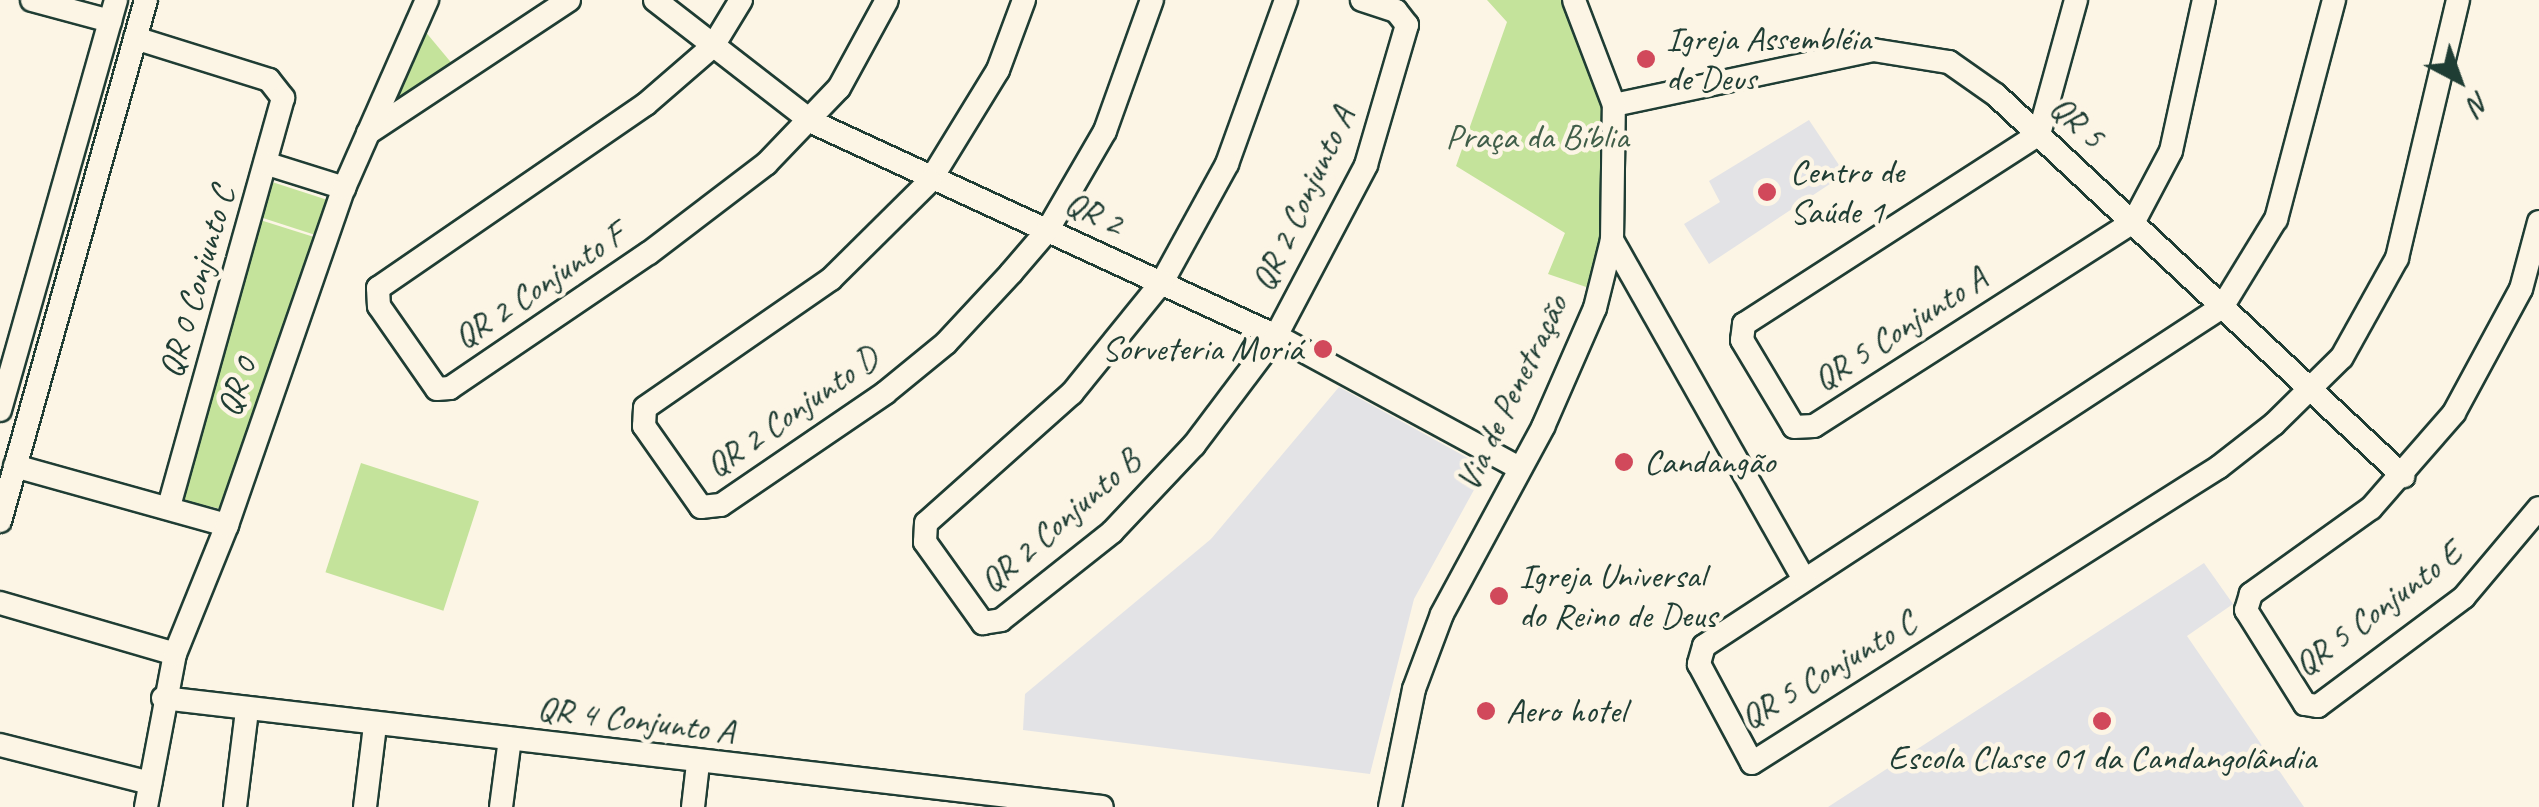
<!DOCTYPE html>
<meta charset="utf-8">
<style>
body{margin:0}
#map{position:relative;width:2539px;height:807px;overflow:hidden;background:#fcf5e5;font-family:Caveat,sans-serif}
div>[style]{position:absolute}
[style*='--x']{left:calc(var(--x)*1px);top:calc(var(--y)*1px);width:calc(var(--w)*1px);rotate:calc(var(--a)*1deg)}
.built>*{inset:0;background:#e3e3e6}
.green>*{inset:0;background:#c4e39b;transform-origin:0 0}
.roads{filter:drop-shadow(2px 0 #1f3d34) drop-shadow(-2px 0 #1f3d34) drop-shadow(0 2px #1f3d34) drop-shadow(0 -2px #1f3d34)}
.minor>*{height:22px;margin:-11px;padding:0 11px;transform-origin:11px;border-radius:11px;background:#fcf5e5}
.dots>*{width:28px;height:28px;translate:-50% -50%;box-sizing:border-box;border:5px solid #fcf5e5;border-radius:50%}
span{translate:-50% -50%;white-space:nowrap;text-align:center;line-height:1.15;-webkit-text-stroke:9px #fcf5e5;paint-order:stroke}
.poi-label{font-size:35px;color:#1f3d34}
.left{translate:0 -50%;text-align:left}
.right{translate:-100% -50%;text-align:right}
.street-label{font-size:35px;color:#1f3d34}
.park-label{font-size:35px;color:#405e49}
.north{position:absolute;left:2409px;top:30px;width:100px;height:100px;-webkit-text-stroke:8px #fcf5e5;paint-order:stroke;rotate:139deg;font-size:28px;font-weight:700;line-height:40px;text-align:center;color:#1f3d34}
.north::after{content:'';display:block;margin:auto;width:35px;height:45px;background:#1f3d34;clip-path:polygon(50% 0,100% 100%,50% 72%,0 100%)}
</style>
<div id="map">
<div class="built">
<div style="clip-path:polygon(1809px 120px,1845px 174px,1709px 264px,1684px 224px,1720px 202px,1709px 181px)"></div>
<div style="clip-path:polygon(1339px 387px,1486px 468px,1414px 599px,1370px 774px,1023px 730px,1025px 694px,1211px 539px)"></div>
<div style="clip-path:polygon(2204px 563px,2233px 604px,2187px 636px,2304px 807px,1828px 807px)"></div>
</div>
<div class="green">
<div style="clip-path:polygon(1487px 0,1565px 0,1594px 61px,1612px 170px,1595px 290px,1548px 274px,1565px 233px,1456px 166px,1507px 22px)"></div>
<div style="clip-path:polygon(424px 30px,459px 72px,380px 120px)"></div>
<div style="left:269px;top:181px;width:60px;height:37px;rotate:18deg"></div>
<div style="clip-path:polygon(257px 219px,314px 237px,226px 510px,181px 500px)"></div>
<div style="left:361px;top:463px;width:124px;height:115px;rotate:18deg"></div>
</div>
<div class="roads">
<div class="minor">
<div style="--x:32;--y:0;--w:81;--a:15.1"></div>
<div style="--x:655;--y:0;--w:199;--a:37.8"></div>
<div style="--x:812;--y:122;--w:511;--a:24.76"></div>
<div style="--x:1276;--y:336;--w:277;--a:28.5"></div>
<div style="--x:741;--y:0;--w:54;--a:121.3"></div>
<div style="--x:713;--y:46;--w:89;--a:139.1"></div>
<div style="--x:646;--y:104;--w:325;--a:145.5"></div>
<div style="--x:378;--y:288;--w:18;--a:87"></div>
<div style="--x:379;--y:306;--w:101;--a:55.1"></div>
<div style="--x:437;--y:389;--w:13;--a:-4"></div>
<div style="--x:450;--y:388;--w:240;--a:-34.2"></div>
<div style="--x:649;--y:253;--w:147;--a:-37.3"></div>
<div style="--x:766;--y:164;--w:105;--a:-46.2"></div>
<div style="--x:839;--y:88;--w:100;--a:-61.4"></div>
<div style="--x:1024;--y:0;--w:75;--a:110.4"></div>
<div style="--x:998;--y:70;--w:130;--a:121.5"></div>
<div style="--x:930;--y:181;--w:139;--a:135.3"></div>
<div style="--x:831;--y:279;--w:226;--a:145.3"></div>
<div style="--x:645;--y:408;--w:18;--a:93"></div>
<div style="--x:644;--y:426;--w:99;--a:54.9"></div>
<div style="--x:701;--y:507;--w:20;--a:-6"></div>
<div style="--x:721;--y:505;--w:199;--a:-34.3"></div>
<div style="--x:885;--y:393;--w:79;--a:-39.3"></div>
<div style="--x:946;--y:343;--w:96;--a:-47.1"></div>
<div style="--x:1011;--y:273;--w:55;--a:-49.4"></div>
<div style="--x:1047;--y:231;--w:116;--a:-59.9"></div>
<div style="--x:1105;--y:131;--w:139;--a:-70.3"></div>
<div style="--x:1286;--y:0;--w:174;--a:109.8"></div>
<div style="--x:1227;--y:164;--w:135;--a:118.8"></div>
<div style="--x:1162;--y:282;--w:143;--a:129"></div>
<div style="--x:1072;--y:393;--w:195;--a:138.3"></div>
<div style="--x:926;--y:523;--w:19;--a:93"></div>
<div style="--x:925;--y:542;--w:100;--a:54.4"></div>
<div style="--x:983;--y:623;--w:18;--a:-9"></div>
<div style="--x:1001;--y:620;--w:142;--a:-38.4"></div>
<div style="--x:1112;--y:532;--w:120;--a:-46.7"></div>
<div style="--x:1194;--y:445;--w:136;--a:-53"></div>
<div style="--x:1276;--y:336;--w:193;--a:-62.2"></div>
<div style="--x:1366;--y:165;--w:146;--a:-73.7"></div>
<div style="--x:1407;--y:25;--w:18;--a:-128"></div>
<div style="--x:1396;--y:11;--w:36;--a:-162"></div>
<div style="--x:2076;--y:0;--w:139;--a:105.4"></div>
<div style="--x:2039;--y:134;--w:351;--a:147.2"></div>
<div style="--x:1744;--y:324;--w:16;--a:97"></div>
<div style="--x:1742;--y:340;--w:101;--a:59.1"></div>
<div style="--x:1794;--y:427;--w:20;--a:-3"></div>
<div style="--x:1814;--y:426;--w:380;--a:-32.6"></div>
<div style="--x:2134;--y:221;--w:79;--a:-62.1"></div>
<div style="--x:2171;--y:151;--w:155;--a:-77.7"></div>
<div style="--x:2334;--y:0;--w:227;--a:104.8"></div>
<div style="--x:2276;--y:219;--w:103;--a:121.5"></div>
<div style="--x:2222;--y:307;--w:619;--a:146.8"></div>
<div style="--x:1704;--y:646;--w:19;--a:106"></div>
<div style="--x:1699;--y:664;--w:112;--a:61.8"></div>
<div style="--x:1752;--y:763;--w:553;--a:-32.37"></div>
<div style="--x:2219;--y:467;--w:70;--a:-38"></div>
<div style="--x:2274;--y:424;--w:95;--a:-44.6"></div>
<div style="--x:2342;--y:357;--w:113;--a:-60.9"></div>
<div style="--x:2397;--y:258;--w:265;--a:-76.7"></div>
<div style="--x:135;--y:38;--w:140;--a:17.4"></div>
<div style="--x:269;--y:80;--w:23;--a:52"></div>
<div style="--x:283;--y:98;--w:425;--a:105.6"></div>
<div style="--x:1614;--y:105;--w:265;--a:-12"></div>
<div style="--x:1873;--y:50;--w:77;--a:9"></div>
<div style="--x:1949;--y:62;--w:57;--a:35.1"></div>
<div style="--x:1996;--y:95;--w:558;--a:43.11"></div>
<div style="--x:368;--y:133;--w:241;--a:-33.5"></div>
<div style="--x:268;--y:164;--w:80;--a:17.5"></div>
<div style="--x:2539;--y:222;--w:69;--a:105"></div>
<div style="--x:2521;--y:289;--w:141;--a:118.4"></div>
<div style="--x:2454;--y:413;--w:126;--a:131.1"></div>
<div style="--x:2371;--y:508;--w:148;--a:144.4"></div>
<div style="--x:2251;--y:594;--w:17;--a:107"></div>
<div style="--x:2246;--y:610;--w:111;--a:57.9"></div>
<div style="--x:2305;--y:704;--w:13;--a:9"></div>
<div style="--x:2318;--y:706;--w:182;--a:-36.7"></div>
<div style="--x:2464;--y:597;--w:116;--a:-49.9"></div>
<div style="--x:1612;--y:240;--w:390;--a:60.5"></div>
<div style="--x:0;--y:410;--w:426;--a:-74.2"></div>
<div style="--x:15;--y:466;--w:220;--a:15.6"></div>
<div style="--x:0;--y:521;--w:541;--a:-74.35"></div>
<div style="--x:0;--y:603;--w:182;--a:16.2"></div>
<div style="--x:163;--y:698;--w:945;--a:6.62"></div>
<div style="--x:0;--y:745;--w:155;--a:14.2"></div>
<div style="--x:146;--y:807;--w:156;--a:-79.3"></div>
<div style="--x:175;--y:654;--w:139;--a:-68"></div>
<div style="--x:227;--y:525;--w:357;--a:-70.9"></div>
<div style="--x:344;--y:188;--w:206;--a:-66.2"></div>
<div style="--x:235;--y:807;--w:98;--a:-82.9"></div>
<div style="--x:365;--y:807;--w:83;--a:-83"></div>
<div style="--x:501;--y:807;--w:69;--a:-82.5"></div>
<div style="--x:693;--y:807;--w:43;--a:-83.4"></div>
<div style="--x:1390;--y:807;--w:120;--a:-78.5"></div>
<div style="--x:1414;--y:689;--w:80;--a:-69.5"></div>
<div style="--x:1442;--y:614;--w:213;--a:-61.6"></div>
<div style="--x:1543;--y:427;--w:130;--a:-66.4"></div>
<div style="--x:1595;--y:308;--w:70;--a:-76"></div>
<div style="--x:1612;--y:240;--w:135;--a:-89.2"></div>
<div style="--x:1614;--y:105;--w:112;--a:-110.9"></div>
</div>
</div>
<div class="dots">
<div style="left:1646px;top:59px;background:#d1495b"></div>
<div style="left:1767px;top:192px;background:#d1495b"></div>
<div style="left:1323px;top:349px;background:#d1495b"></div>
<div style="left:1624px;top:462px;background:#d1495b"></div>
<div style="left:1499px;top:596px;background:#d1495b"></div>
<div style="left:1486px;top:711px;background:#d1495b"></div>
<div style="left:2102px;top:721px;background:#d1495b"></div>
</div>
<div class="poi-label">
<span class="left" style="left:1666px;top:59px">Igreja Assembléia<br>de Deus</span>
<span class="left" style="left:1790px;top:192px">Centro de<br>Saúde 1</span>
<span class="right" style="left:1303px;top:349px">Sorveteria Moriá</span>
<span class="left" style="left:1644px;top:462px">Candangão</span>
<span class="left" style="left:1519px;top:596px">Igreja Universal<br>do Reino de Deus</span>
<span class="left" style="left:1506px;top:711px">Aero hotel</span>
<span style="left:2102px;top:758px">Escola Classe 01 da Candangolândia</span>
</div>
<div class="street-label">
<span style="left:2077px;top:122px;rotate:42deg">QR 5</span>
<span style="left:1303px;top:199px;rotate:-65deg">QR 2 Conjunto A</span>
<span style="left:1094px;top:213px;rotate:24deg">QR 2</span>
<span style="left:197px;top:282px;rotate:-74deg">QR 0 Conjunto C</span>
<span style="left:539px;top:286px;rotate:-34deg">QR 2 Conjunto F</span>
<span style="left:1900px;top:329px;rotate:-33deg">QR 5 Conjunto A</span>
<span style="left:237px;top:387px;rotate:-71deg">QR 0</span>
<span style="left:1512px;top:393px;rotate:-64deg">Via de Penetração</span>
<span style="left:792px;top:412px;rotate:-35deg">QR 2 Conjunto D</span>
<span style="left:1060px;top:521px;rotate:-41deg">QR 2 Conjunto B</span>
<span style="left:2378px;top:609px;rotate:-37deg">QR 5 Conjunto E</span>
<span style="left:1828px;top:670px;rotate:-31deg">QR 5 Conjunto C</span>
<span style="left:636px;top:720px;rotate:7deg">QR 4 Conjunto A</span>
</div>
<div class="park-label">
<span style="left:1537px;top:137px">Praça da Bíblia</span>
</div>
<div class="north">N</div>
</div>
